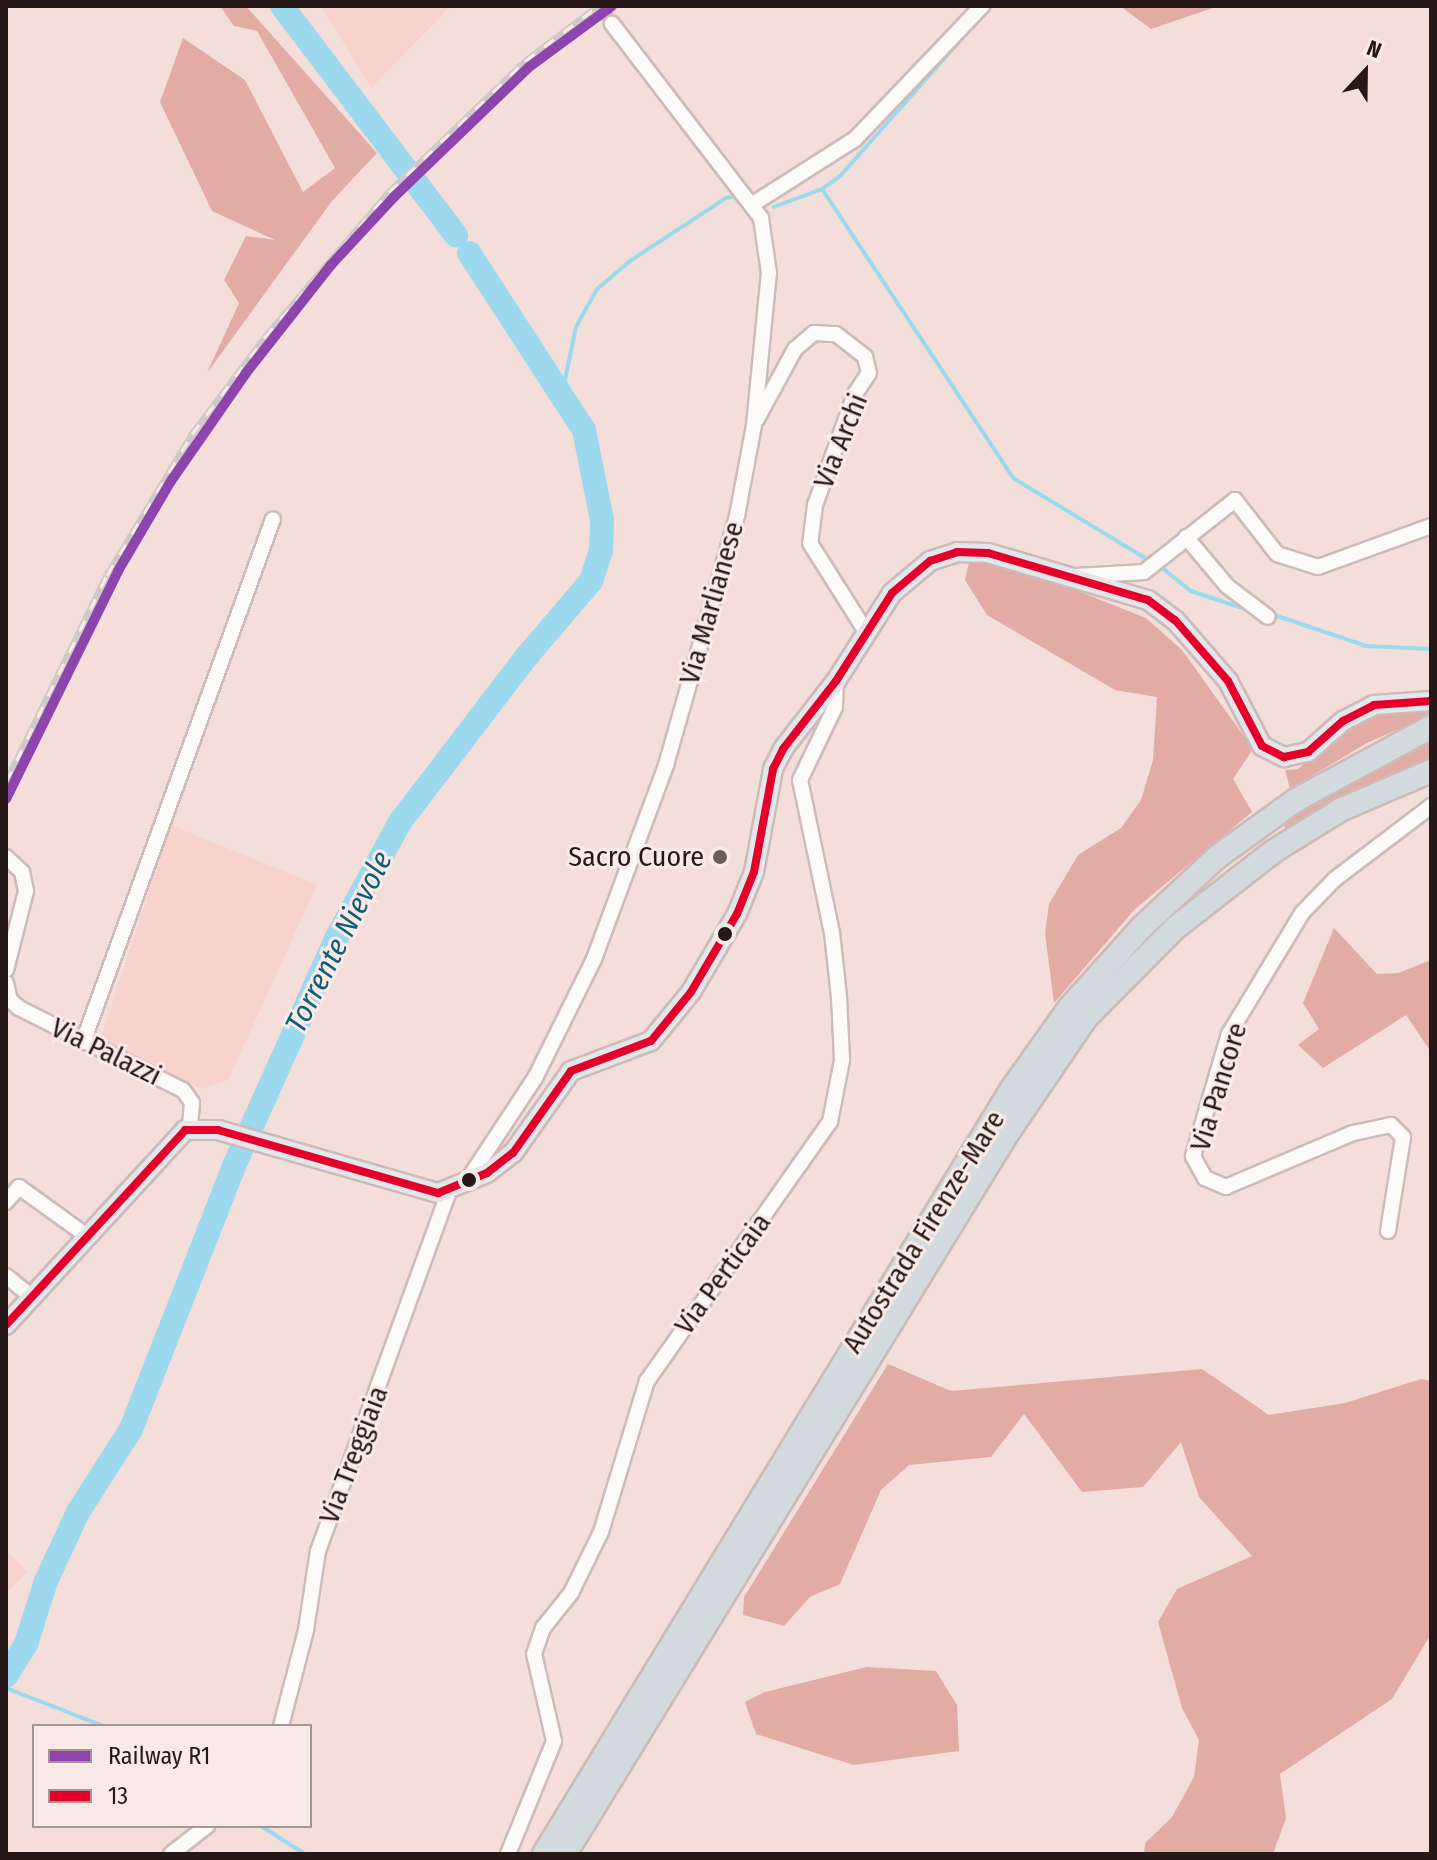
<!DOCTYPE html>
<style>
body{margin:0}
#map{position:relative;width:1437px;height:1860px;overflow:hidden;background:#f4deda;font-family:"Fira Sans Condensed",sans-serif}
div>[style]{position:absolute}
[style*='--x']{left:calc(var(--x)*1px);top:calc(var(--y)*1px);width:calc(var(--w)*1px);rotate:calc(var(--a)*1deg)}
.built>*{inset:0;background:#f7d3cc}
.forest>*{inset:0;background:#e2aca4}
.stream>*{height:4px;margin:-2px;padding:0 2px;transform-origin:2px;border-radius:2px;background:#9cd8ee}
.river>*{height:24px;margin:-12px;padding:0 12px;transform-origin:12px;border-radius:12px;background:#9cd8ee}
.minor-tunnel>*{height:14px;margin-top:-7px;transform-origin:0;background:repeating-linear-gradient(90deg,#cbb6b3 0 14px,transparent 0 21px)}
.roads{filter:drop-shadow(2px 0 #ccbbb8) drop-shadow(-2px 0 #ccbbb8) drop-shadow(0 2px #ccbbb8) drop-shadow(0 -2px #ccbbb8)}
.minor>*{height:14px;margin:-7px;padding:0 7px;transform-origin:7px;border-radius:7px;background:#fdfaf9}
.major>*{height:18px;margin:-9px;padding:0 9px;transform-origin:9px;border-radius:9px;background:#e4e7e9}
.highway>*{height:22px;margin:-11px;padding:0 11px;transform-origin:11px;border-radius:11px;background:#d3dbdf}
.rail>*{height:7px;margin-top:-3.5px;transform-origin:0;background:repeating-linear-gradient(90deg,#faeae7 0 12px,#cfcac9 0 24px);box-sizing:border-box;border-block:2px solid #cfcac9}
.bus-1>*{height:8px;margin:-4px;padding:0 4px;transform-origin:4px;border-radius:4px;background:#e4002b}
.rail-1>*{height:10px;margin:-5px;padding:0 5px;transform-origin:5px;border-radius:5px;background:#8e44ad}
.dots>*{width:22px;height:22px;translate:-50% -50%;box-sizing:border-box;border:4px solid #faeae7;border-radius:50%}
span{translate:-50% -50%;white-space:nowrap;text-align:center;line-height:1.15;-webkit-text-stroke:6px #faeae7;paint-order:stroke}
.street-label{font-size:28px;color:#261816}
.poi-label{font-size:28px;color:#261816}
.right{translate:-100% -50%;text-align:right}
.water-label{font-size:30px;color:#105e75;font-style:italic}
.frame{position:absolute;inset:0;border:8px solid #261816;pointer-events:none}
.legend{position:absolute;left:32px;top:1724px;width:280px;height:104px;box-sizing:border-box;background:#faeae7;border:2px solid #a59693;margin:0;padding:10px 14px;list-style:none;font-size:24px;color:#261816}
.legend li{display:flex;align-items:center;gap:16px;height:40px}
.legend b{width:40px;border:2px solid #a59693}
.north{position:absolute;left:1325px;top:32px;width:80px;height:80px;-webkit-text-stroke:6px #faeae7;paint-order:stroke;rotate:22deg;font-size:22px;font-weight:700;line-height:32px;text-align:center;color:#261816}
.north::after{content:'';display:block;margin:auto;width:28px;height:36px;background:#261816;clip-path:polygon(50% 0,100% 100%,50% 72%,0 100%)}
</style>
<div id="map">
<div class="built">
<div style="clip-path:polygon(321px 6px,451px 6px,371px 88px)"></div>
<div style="clip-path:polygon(171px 825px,317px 885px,228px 1080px,201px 1089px,100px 1040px)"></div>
<div style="clip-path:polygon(6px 1550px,27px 1572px,6px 1593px)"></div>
</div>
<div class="forest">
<div style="clip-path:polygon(220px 6px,246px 6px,377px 153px,332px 201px,207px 373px,239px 303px,224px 280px,246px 236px,275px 240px,212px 211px,160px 102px,183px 38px,245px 80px,303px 192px,335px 168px,257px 31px,234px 26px)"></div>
<div style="clip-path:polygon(1120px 6px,1219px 6px,1151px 29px)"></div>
<div style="clip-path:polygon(970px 559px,1058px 583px,1146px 618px,1182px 650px,1253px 749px,1233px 779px,1252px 812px,1135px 909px,1054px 1003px,1045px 933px,1049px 904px,1078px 855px,1121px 828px,1141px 800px,1153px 760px,1157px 697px,1115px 690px,987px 615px,965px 580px)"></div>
<div style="clip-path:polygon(1431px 708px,1431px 715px,1367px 743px,1290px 789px,1285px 770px,1298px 769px,1355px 722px,1371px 714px)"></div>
<div style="clip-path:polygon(1431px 735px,1431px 763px,1288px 832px,1280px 820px)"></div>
<div style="clip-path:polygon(1334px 928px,1377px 974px,1398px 973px,1431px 960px,1431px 1052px,1406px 1015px,1323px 1068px,1298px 1045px,1319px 1029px,1303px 1003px)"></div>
<div style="clip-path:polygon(888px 1364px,951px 1391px,1202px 1369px,1269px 1415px,1345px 1403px,1421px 1379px,1431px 1381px,1431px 1634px,1392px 1699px,1280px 1774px,1286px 1818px,1273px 1854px,1144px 1854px,1145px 1843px,1172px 1817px,1194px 1777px,1199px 1740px,1182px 1708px,1158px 1622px,1177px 1589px,1252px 1556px,1199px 1497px,1181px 1442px,1143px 1487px,1082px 1492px,1024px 1414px,991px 1457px,909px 1465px,881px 1490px,840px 1584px,810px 1597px,784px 1626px,743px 1615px,744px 1597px)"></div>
<div style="clip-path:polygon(867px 1667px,936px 1671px,957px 1705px,959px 1751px,854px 1765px,756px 1734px,745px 1702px,765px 1692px)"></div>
</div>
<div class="stream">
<div style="--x:822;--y:189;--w:346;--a:56.5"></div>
<div style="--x:1013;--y:478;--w:154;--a:31.2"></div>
<div style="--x:774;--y:207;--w:51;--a:-20.6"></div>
<div style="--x:822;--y:189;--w:22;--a:-36"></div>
<div style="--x:840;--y:176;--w:227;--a:-48.4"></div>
<div style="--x:562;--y:395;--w:69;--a:-78.4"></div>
<div style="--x:576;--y:327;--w:43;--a:-61.1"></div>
<div style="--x:597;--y:289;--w:43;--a:-40.3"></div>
<div style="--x:630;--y:261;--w:115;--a:-33.3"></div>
<div style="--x:726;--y:198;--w:13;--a:-9"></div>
<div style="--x:1161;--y:567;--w:38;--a:39"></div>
<div style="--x:1191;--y:591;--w:66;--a:18.4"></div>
<div style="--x:1274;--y:615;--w:97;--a:18.6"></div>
<div style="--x:1366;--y:646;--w:65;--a:2.6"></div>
<div style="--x:6;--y:1688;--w:104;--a:21.4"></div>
<div style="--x:261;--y:1826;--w:52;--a:32.5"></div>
</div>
<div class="river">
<div style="--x:282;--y:6;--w:288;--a:52.8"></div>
<div style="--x:6;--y:1676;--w:38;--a:-58"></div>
<div style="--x:26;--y:1644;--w:66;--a:-72.4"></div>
<div style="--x:46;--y:1581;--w:76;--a:-65.1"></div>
<div style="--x:78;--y:1512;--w:98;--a:-57.4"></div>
<div style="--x:131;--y:1429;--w:282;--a:-68.6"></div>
<div style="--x:234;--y:1166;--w:249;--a:-65.8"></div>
<div style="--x:336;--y:939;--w:133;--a:-61.3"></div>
<div style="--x:400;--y:822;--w:209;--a:-52.6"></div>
<div style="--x:527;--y:656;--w:99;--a:-49.5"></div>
<div style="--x:591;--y:581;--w:32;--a:-72"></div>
<div style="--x:601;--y:551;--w:31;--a:-88"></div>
<div style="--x:602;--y:520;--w:92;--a:-101.3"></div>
<div style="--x:584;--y:430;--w:211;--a:-123"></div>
</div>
<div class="minor-tunnel">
<div style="--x:600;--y:6;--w:22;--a:56"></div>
</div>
<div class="roads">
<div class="minor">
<div style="--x:753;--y:204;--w:121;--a:-32.5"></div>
<div style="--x:855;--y:139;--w:184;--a:-46.3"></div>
<div style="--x:757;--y:419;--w:80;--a:-61.5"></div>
<div style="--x:795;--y:349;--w:25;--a:-40"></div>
<div style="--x:814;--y:333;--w:22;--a:3"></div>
<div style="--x:836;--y:334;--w:37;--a:38"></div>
<div style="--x:865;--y:357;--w:16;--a:76"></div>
<div style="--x:869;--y:373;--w:25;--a:124"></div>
<div style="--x:855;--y:394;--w:118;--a:109.8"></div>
<div style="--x:815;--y:505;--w:38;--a:97"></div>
<div style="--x:810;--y:543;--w:105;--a:57.8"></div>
<div style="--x:1186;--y:537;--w:64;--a:50.1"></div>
<div style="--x:1227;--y:586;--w:51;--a:37.1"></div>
<div style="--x:1077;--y:576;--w:67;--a:-3.4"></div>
<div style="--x:1144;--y:572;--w:116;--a:-38.4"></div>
<div style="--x:1235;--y:500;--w:68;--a:52.1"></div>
<div style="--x:1277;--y:554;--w:43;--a:17.6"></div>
<div style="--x:1318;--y:567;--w:120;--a:-19.9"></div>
<div style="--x:6;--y:857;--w:22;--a:43"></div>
<div style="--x:22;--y:872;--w:19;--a:78"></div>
<div style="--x:26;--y:891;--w:81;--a:104.2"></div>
<div style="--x:6;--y:983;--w:17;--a:77"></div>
<div style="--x:10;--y:1000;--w:12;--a:42"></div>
<div style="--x:19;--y:1008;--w:183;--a:26.6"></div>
<div style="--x:183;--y:1090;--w:16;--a:55"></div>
<div style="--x:192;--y:1103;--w:25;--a:95"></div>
<div style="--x:83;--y:1042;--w:556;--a:-70.03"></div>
<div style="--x:467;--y:1181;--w:123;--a:-56.6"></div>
<div style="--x:535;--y:1078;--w:133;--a:-63.6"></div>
<div style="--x:594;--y:959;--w:207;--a:-69.6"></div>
<div style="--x:666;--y:765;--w:259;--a:-74.1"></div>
<div style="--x:737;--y:516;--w:93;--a:-79.4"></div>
<div style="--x:754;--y:425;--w:153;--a:-84.4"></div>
<div style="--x:769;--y:273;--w:56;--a:-98.3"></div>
<div style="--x:761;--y:218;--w:245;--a:-127.5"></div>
<div style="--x:6;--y:1202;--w:20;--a:-49"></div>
<div style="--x:19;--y:1187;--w:84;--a:35.8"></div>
<div style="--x:1388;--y:1231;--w:95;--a:-80.9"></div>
<div style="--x:1403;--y:1137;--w:17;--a:-135"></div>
<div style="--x:1391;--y:1125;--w:39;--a:168"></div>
<div style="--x:1353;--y:1133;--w:138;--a:157"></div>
<div style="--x:1226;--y:1187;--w:23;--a:-157"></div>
<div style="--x:1205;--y:1178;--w:25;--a:-119"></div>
<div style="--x:1193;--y:1156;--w:127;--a:-73.6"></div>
<div style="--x:1229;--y:1034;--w:141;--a:-58.9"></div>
<div style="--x:1302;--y:913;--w:47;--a:-45.9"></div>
<div style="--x:1335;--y:879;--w:121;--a:-37.2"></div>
<div style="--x:6;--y:1276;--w:33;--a:39"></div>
<div style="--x:281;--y:1726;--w:99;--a:-75.4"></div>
<div style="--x:306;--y:1630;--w:80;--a:-81.4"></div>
<div style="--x:318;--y:1551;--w:383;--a:-70"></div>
<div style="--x:171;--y:1854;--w:46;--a:-37.9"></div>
<div style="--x:508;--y:1854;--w:122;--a:-67.8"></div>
<div style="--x:554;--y:1741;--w:89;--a:-102.9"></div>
<div style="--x:534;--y:1654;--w:28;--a:-71"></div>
<div style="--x:543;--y:1628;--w:45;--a:-51.3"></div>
<div style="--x:571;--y:1593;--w:68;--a:-63.8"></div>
<div style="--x:601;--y:1532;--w:158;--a:-73.1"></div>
<div style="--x:647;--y:1381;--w:317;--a:-54.8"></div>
<div style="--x:830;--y:1122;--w:63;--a:-79"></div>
<div style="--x:842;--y:1060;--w:63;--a:-92.7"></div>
<div style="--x:839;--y:997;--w:64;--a:-96.2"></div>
<div style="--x:832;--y:933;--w:156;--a:-101.8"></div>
<div style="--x:800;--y:780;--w:81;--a:-64.4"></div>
<div style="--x:835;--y:707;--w:26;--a:-88"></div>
</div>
<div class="major">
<div style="--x:6;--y:1325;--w:265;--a:-47.4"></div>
<div style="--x:185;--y:1130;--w:33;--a:0"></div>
<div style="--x:218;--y:1130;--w:229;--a:16"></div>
<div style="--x:438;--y:1193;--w:53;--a:-22.2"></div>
<div style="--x:487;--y:1173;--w:33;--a:-38"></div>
<div style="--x:513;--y:1153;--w:100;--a:-54.7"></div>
<div style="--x:571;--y:1071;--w:85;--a:-20.6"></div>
<div style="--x:651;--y:1041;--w:63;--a:-50.8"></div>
<div style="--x:691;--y:992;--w:91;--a:-59.5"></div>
<div style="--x:737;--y:914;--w:45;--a:-68"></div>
<div style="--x:754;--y:872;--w:105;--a:-79.5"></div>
<div style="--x:773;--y:769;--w:22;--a:-63"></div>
<div style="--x:783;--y:749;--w:86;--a:-52.1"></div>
<div style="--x:836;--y:681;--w:104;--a:-57.5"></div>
<div style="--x:892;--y:593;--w:50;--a:-40.1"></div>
<div style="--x:930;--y:561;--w:28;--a:-18"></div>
<div style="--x:957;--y:552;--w:31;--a:2"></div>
<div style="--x:988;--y:553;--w:167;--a:16.4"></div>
<div style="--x:1148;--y:600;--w:34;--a:37"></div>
<div style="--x:1175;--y:620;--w:81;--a:49"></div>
<div style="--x:1228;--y:681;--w:73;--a:62.4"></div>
<div style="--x:1262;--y:746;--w:25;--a:27"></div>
<div style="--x:1284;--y:757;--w:25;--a:-12"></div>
<div style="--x:1308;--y:752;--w:47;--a:-41.5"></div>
<div style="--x:1343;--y:721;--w:35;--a:-27"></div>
<div style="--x:1374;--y:705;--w:57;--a:-4"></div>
</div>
<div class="highway">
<div style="--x:544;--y:1854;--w:895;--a:-58.56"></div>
<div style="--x:1011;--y:1090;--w:102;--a:-54.6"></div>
<div style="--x:1070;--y:1007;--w:108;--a:-48"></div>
<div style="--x:1142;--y:927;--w:103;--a:-43"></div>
<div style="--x:1217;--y:857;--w:97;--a:-35.8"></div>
<div style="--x:1296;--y:800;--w:153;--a:-28.4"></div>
<div style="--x:565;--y:1854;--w:848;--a:-58.45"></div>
<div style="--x:1009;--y:1131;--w:135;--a:-55.8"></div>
<div style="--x:1085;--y:1019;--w:128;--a:-45.3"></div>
<div style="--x:1175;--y:928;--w:125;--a:-37.9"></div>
<div style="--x:1274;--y:851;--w:80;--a:-31.7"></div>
<div style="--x:1342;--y:809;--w:97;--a:-23.1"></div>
</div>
</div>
<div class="rail">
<div style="--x:6;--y:782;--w:230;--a:-64"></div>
<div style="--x:107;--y:575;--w:165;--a:-58.9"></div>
<div style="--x:192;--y:434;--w:121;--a:-53"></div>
<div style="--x:265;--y:337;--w:191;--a:-49.5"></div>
<div style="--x:389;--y:192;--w:189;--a:-43.9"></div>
<div style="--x:525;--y:61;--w:91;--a:-37"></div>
</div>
<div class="bus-1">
<div style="--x:6;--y:1325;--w:265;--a:-47.4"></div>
<div style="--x:185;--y:1130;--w:33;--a:0"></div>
<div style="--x:218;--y:1130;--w:229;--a:16"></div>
<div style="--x:438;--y:1193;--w:53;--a:-22.2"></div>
<div style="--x:487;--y:1173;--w:33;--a:-38"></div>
<div style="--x:513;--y:1153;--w:100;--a:-54.7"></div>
<div style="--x:571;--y:1071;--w:85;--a:-20.6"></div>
<div style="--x:651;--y:1041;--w:63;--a:-50.8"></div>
<div style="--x:691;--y:992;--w:91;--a:-59.5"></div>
<div style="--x:737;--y:914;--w:45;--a:-68"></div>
<div style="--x:754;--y:872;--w:105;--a:-79.5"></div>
<div style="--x:773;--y:769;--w:22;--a:-63"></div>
<div style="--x:783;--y:749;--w:86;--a:-52.1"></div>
<div style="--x:836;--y:681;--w:104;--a:-57.5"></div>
<div style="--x:892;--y:593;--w:50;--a:-40.1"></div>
<div style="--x:930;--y:561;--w:28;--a:-18"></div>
<div style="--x:957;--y:552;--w:31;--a:2"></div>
<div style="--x:988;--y:553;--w:167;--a:16.4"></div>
<div style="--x:1148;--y:600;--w:34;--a:37"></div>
<div style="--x:1175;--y:620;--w:81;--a:49"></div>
<div style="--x:1228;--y:681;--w:73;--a:62.4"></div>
<div style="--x:1262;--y:746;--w:25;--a:27"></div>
<div style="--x:1284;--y:757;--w:25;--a:-12"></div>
<div style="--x:1308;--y:752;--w:47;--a:-41.5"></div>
<div style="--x:1343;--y:721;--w:35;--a:-27"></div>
<div style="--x:1374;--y:705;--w:57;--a:-4"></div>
</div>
<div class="rail-1">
<div style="--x:6;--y:799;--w:254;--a:-63.8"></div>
<div style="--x:118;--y:571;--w:104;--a:-59.5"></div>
<div style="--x:171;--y:481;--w:131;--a:-55.2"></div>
<div style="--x:246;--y:373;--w:137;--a:-51.8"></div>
<div style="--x:331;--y:265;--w:93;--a:-47.2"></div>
<div style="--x:394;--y:197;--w:187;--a:-43.9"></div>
<div style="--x:529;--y:67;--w:103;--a:-36.3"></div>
</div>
<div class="dots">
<div style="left:720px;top:857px;background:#6e5d5b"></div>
<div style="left:725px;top:934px;background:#261816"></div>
<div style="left:469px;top:1180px;background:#261816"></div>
</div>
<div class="street-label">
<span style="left:841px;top:441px;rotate:-68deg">Via Archi</span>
<span style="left:712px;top:603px;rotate:-74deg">Via Marlianese</span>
<span style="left:106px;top:1052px;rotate:26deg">Via Palazzi</span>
<span style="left:1219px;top:1087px;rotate:-73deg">Via Pancore</span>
<span style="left:924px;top:1232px;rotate:-58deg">Autostrada Firenze-Mare</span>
<span style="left:723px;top:1274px;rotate:-54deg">Via Perticaia</span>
<span style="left:354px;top:1455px;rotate:-69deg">Via Treggiaia</span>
</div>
<div class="poi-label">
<span class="right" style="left:704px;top:857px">Sacro Cuore</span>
</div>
<div class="water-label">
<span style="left:339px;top:942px;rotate:-63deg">Torrente Nievole</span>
</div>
<div class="frame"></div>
<ul class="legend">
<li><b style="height:10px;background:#8e44ad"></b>Railway R1</li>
<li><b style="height:10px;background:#e4002b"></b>13</li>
</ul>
<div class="north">N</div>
</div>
